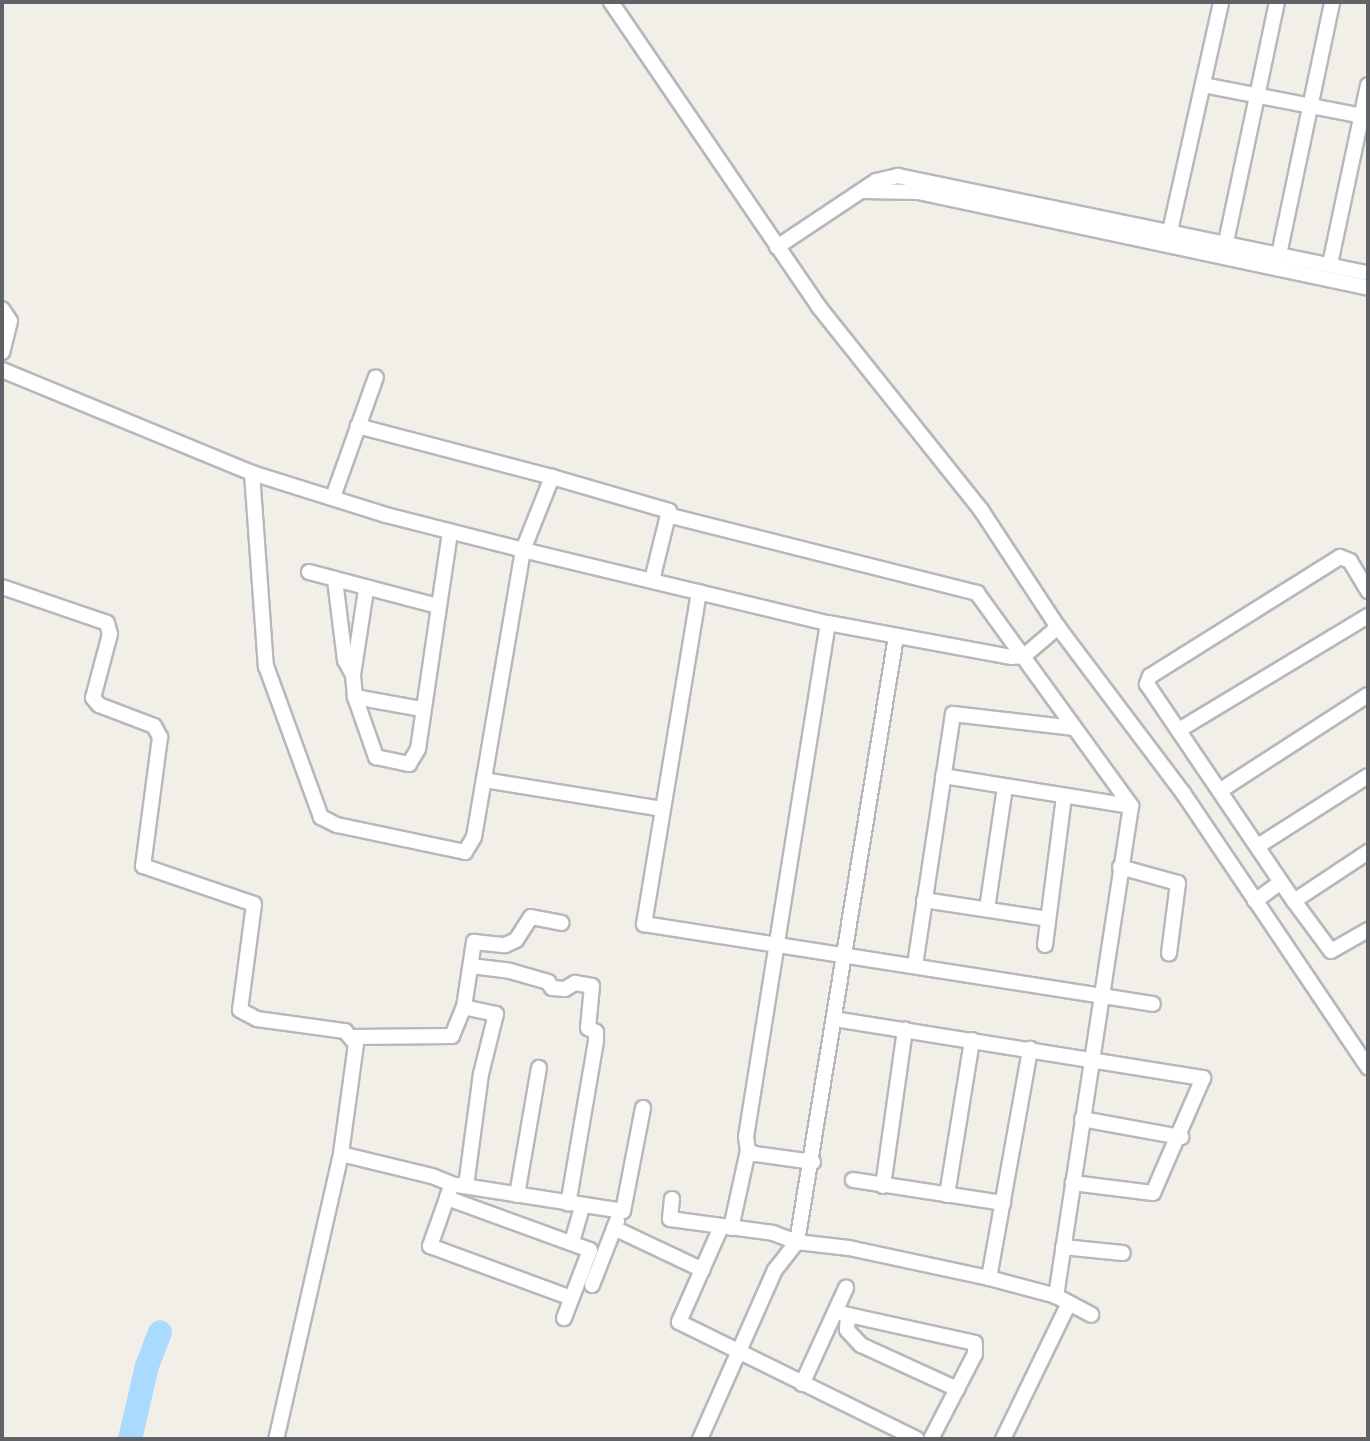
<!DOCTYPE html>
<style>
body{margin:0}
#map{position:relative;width:1370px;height:1441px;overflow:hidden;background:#f1efe8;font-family:"Exo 2",sans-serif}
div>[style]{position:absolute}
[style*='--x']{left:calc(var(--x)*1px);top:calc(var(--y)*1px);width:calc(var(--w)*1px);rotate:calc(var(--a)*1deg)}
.river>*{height:24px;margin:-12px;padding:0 12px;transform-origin:12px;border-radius:12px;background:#aadaff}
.roads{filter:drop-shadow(2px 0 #b5b8bc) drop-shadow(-2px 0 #b5b8bc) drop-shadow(0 2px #b5b8bc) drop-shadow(0 -2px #b5b8bc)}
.street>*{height:14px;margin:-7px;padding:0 7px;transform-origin:7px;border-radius:7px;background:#fff}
span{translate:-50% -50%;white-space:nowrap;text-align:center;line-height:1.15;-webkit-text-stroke:7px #fff;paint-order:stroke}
.frame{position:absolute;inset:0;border:4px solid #5f6368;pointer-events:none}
</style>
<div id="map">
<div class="river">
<div style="--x:130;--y:1439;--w:75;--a:-76.9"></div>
<div style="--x:147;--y:1366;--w:36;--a:-69"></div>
</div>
<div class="roads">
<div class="street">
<div style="--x:611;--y:2;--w:369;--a:55.7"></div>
<div style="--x:819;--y:307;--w:260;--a:51.4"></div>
<div style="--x:981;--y:510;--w:140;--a:56.7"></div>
<div style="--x:1058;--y:627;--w:208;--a:53"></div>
<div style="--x:1183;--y:793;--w:331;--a:56"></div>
<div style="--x:1203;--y:85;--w:168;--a:11"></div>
<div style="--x:863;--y:191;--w:55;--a:1"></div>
<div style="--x:918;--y:192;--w:460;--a:12"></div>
<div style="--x:1168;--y:240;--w:244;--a:-77.4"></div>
<div style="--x:1226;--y:242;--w:245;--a:-78"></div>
<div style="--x:777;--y:247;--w:119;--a:-33.7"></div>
<div style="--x:876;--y:181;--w:23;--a:-13"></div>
<div style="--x:898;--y:176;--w:480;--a:11.7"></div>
<div style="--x:1277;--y:264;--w:268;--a:-78.1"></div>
<div style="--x:1330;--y:264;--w:183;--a:-78"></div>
<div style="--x:2;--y:309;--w:14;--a:56"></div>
<div style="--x:10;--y:321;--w:32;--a:104"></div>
<div style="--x:2;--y:370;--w:270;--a:22.4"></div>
<div style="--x:252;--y:473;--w:140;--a:17.4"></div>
<div style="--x:386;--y:515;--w:141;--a:14.3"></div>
<div style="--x:523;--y:550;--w:314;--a:13.5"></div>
<div style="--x:828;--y:623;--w:187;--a:10.5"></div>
<div style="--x:1012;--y:657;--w:12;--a:-5"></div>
<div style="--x:1024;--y:656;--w:45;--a:-40.5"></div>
<div style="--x:252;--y:473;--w:194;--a:85.9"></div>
<div style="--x:266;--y:666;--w:161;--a:70"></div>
<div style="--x:321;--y:817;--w:18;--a:27"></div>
<div style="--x:337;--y:825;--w:131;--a:11.9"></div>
<div style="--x:465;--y:852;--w:17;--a:-59"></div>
<div style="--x:474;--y:837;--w:291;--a:-80.3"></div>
<div style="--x:523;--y:550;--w:79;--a:-68.3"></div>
<div style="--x:552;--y:477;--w:201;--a:-165.3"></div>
<div style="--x:552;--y:477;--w:122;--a:16.2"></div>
<div style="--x:669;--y:511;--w:71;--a:103.8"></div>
<div style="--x:333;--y:497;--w:127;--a:-70.3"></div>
<div style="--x:671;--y:516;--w:316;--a:14.1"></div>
<div style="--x:977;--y:593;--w:263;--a:54.1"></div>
<div style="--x:1131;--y:806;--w:496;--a:98.7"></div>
<div style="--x:309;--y:572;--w:133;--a:14.8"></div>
<div style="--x:335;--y:580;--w:81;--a:82.9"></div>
<div style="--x:345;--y:660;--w:17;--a:62"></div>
<div style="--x:2;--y:587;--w:111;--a:18.9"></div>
<div style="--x:107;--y:623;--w:11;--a:75"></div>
<div style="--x:110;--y:634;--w:66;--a:104.9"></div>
<div style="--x:93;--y:698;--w:9;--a:49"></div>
<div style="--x:99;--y:705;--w:59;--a:20.9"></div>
<div style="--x:154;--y:726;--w:13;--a:61"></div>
<div style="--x:160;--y:737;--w:130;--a:97.5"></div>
<div style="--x:143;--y:866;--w:117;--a:18.9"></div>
<div style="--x:254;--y:904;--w:107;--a:97.5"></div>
<div style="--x:240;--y:1010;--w:19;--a:28"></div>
<div style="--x:257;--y:1019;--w:89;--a:7.8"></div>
<div style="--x:345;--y:1031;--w:17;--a:50"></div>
<div style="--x:356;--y:1044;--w:111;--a:97.8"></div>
<div style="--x:341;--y:1154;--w:292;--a:102.8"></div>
<div style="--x:366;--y:590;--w:86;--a:98.7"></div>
<div style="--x:353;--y:675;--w:22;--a:85"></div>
<div style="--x:355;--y:697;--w:64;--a:70.7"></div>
<div style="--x:376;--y:757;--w:34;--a:12"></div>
<div style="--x:409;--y:764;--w:17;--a:-59"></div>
<div style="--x:418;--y:749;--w:220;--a:-81.6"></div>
<div style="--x:1368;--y:591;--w:35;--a:-121"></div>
<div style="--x:1350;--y:561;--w:11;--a:-158"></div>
<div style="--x:1340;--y:557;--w:224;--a:147.9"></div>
<div style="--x:1150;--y:676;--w:9;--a:111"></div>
<div style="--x:1147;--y:684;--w:262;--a:55.9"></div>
<div style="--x:1294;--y:901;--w:89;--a:-33.5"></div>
<div style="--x:699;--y:592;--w:337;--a:99.4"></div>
<div style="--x:644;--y:924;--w:515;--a:8.93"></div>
<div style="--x:355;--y:697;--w:67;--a:10.3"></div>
<div style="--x:1179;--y:730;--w:221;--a:-31.1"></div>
<div style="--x:943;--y:776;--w:190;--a:9.1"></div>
<div style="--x:484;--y:780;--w:181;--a:9.2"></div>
<div style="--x:1221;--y:790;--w:175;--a:-32.9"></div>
<div style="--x:1258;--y:846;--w:130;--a:-32.5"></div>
<div style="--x:1120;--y:867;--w:60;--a:15.4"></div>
<div style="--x:1178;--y:883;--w:71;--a:97.3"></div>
<div style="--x:924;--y:900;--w:125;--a:8.7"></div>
<div style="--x:1255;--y:901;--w:32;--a:-36"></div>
<div style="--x:1294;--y:901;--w:62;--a:53.5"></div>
<div style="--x:1331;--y:951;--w:43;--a:-29.6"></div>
<div style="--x:987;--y:909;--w:123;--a:-81.6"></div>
<div style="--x:1045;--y:945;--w:150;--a:-82.7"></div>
<div style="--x:915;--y:965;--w:254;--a:-81.4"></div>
<div style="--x:953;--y:714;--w:122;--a:6.6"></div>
<div style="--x:471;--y:966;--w:39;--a:7"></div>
<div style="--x:510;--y:971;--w:40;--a:16"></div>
<div style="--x:548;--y:982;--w:7;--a:56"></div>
<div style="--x:552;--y:988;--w:13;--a:4"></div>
<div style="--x:565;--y:989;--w:12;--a:-31"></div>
<div style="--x:575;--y:983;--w:17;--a:10"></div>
<div style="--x:592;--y:986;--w:42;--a:95.4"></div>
<div style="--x:588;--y:1028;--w:9;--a:27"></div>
<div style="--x:596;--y:1032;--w:9;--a:90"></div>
<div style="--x:596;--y:1041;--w:165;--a:99.7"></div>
<div style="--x:834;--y:1019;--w:374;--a:9.1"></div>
<div style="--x:1203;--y:1078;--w:125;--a:113.5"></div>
<div style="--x:1153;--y:1193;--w:81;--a:-172.9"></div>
<div style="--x:352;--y:1037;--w:100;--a:-0.6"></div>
<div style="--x:452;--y:1036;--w:31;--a:-68"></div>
<div style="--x:1082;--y:1119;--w:101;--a:10.3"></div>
<div style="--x:341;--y:1154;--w:94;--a:13.6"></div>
<div style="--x:432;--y:1176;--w:22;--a:22"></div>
<div style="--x:452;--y:1184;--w:15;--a:110"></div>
<div style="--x:447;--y:1198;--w:152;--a:20"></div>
<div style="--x:590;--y:1250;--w:73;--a:110.9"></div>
<div style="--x:813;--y:1162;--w:59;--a:-172.1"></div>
<div style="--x:755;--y:1154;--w:8;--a:-157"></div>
<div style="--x:748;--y:1151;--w:14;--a:-98"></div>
<div style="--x:746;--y:1137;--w:520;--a:-80.94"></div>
<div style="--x:853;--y:1180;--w:152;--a:8.7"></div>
<div style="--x:457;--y:1185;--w:168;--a:8.9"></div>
<div style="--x:623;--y:1211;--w:105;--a:-79"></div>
<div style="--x:466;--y:1186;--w:113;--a:-82.4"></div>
<div style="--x:481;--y:1074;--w:62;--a:-76"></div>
<div style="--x:496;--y:1014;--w:33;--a:-168"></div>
<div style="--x:464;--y:1007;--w:66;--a:-81.3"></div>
<div style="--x:474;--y:942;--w:31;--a:6"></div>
<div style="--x:505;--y:945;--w:12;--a:-24"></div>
<div style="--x:516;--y:940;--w:27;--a:-57"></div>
<div style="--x:531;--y:917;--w:31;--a:11"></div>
<div style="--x:883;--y:1186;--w:158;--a:-82"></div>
<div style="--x:517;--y:1195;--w:129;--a:-80.2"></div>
<div style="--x:947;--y:1195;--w:157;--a:-80.8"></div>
<div style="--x:447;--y:1198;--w:51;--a:109.5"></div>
<div style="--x:430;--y:1246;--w:150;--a:20.2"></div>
<div style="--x:672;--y:1199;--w:20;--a:96"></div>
<div style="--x:670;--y:1219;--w:104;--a:7.7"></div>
<div style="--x:773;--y:1233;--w:26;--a:21"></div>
<div style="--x:797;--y:1242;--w:52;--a:6.6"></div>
<div style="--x:849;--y:1248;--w:143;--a:12.1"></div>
<div style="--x:989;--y:1278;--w:69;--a:15"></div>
<div style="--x:1056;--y:1296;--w:40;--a:28"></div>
<div style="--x:721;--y:1227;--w:104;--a:113.9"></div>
<div style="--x:679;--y:1322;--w:265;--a:26.2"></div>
<div style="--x:614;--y:1228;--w:98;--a:25.3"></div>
<div style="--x:731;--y:1228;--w:79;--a:-77.6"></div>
<div style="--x:572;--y:1242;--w:37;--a:-74"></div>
<div style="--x:1063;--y:1247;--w:60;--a:5.7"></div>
<div style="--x:989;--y:1278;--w:233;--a:-79.8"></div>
<div style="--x:592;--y:1285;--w:69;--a:-68.7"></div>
<div style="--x:835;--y:1312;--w:143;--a:12.5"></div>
<div style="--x:975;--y:1343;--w:11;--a:90"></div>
<div style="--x:975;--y:1354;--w:96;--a:117.4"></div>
<div style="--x:848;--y:1315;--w:15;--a:94"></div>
<div style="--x:847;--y:1330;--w:21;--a:47"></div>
<div style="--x:861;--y:1345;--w:106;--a:24.6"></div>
<div style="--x:802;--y:1384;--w:106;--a:-65.4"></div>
<div style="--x:700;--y:1439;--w:185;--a:-66.1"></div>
<div style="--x:775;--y:1270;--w:36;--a:-52"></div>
<div style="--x:797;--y:1242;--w:613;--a:-80.71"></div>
<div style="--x:1003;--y:1439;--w:151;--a:-64.1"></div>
</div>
</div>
<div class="frame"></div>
</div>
